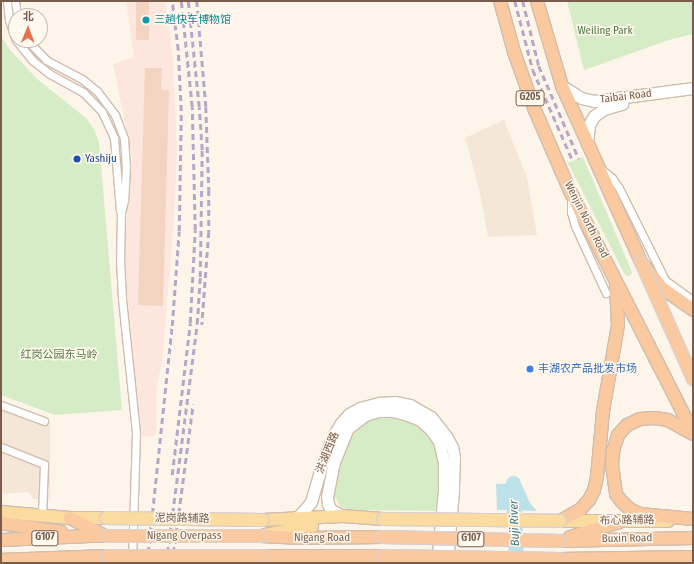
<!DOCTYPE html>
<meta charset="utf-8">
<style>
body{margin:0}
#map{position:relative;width:694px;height:564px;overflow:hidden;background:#fdf5e9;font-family:"Fira Sans Condensed","Noto Sans SC",sans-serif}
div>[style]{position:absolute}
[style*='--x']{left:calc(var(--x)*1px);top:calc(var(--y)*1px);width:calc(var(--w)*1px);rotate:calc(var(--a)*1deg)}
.residential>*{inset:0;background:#f5e7d7}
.commercial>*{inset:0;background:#fde6dd}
.green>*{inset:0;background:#d5ecc6}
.water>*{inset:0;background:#bce1e8}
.river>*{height:15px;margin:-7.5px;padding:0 7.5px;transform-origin:7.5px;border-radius:7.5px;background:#bce1e8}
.building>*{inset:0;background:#f3d4c0;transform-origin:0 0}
.roads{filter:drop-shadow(1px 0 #d0bdad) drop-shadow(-1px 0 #d0bdad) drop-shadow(0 1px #d0bdad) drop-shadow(0 -1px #d0bdad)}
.minor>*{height:7px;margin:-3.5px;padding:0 3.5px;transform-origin:3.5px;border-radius:3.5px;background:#fff}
.secondary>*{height:11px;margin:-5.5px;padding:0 5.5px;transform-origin:5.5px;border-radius:5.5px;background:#fff}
.primary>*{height:12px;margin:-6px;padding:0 6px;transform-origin:6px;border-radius:6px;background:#fcdba1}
.trunk>*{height:12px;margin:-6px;padding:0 6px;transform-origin:6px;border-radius:6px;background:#fac9a0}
.rail>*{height:2.5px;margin-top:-1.25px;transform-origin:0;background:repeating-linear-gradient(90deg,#b8a6c8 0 6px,transparent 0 10px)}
.bridges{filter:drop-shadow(1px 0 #d9d1cd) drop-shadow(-1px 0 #d9d1cd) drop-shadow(0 1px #d9d1cd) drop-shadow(0 -1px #d9d1cd)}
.primary-bridge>*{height:12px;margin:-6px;padding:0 6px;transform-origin:6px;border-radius:6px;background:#fcdba1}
.trunk-bridge>*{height:12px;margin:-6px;padding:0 6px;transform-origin:6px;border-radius:6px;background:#fac9a0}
.dots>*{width:11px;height:11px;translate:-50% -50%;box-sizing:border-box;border:2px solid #fff9f0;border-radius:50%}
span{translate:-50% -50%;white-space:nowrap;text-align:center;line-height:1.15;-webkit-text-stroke:3px #fff9f0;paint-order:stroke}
.shield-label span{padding:1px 3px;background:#fff9f0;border:1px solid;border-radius:3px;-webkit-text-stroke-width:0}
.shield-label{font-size:10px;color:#795c4b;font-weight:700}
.culture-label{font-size:11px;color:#0d838f}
.left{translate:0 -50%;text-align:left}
.park-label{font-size:11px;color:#507940}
.street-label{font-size:11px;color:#795c4b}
.transit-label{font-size:11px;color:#164399}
.shop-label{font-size:11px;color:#366cbe}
.water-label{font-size:12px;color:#417985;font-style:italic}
.frame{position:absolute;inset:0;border:2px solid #795c4b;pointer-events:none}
.north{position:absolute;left:8px;top:8px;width:40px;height:40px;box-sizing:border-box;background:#fff9f0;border:1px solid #c9baae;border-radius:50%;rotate:1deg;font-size:11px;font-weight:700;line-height:16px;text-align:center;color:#795c4b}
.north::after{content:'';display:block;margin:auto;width:14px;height:18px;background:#e9704c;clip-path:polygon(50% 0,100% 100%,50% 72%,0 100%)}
</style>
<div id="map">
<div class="residential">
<div style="clip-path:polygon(504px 120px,527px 177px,537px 235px,488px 237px,479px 188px,465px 138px)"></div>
<div style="clip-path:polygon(1px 404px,50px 423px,50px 500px,33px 499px,29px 492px,1px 494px)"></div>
</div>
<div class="commercial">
<div style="clip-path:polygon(126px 1px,165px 1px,173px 59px,177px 151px,174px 220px,162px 363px,157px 384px,156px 436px,142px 437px,124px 281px,127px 206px,132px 157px,113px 64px,134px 57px)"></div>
</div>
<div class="green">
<div style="clip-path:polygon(567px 1px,693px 1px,693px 34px,669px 40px,584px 70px)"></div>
<div style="clip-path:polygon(1px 36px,10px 50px,37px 79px,86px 118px,94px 129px,99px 142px,122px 410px,55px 415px,1px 395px)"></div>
<div style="clip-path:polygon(583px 157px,632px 272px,630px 276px,625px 275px,568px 163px)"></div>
<div style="clip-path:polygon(389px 414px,418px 424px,429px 433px,440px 455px,440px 511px,349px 510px,340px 506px,334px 495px,338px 468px,350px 435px,365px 419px)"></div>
</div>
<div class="water">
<div style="clip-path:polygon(521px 483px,530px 503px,537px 511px,497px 510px,496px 484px)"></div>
</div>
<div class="river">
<div style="--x:513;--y:483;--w:80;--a:87.9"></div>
</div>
<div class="building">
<div style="left:136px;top:1px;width:13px;height:39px"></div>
<div style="clip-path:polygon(145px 68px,162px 68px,161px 90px,169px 90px,163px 306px,138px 305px)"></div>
</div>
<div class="roads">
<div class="minor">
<div style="--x:7;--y:1;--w:19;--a:84"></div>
<div style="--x:9;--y:20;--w:21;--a:71"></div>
<div style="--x:15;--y:1;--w:15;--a:82"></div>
<div style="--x:16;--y:40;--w:26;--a:51"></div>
<div style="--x:32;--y:60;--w:23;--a:38"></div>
<div style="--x:50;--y:74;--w:38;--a:29"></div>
<div style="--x:83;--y:92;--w:28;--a:46"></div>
<div style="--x:102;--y:112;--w:29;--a:65"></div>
<div style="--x:114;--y:138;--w:73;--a:85.3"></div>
<div style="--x:27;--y:40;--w:28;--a:46"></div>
<div style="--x:46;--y:60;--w:41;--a:27.8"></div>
<div style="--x:82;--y:79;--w:19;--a:39"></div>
<div style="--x:97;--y:91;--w:30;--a:53"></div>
<div style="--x:115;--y:115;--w:26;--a:69"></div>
<div style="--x:124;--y:139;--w:27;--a:86"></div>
<div style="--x:126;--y:166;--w:34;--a:93"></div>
<div style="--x:124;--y:200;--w:13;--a:103"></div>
<div style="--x:121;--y:213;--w:46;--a:91.2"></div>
<div style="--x:120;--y:259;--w:40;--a:87.1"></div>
<div style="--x:122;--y:299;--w:135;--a:84"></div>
<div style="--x:136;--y:433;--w:130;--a:91.8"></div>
<div style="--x:601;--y:169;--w:14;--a:39"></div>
<div style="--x:612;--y:178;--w:12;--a:55"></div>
<div style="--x:619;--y:188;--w:103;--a:63.4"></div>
<div style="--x:665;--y:280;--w:34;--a:36"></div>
<div style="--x:571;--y:197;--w:15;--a:90"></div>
<div style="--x:571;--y:212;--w:15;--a:74"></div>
<div style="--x:575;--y:226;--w:74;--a:65.2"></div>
<div style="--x:1;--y:405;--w:46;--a:20.4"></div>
<div style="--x:1;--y:447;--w:46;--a:21.6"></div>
<div style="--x:44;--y:464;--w:51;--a:92.2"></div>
</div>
<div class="secondary">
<div style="--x:562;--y:86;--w:22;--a:32"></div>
<div style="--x:581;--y:98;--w:13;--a:13"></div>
<div style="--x:594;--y:101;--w:100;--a:-7.5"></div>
<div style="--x:587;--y:144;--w:19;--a:-84"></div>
<div style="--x:589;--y:125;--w:10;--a:-61"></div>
<div style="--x:594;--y:116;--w:12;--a:-35"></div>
<div style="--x:604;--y:109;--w:19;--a:-16"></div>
<div style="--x:343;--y:516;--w:13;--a:-153"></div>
<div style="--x:331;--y:510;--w:7;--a:-117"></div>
<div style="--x:328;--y:504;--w:7;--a:-98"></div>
<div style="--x:327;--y:497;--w:36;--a:-79"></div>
<div style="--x:334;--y:462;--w:37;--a:-68"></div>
<div style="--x:348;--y:428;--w:21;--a:-37"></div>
<div style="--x:365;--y:415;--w:14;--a:-17"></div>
<div style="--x:378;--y:411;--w:14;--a:0"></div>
<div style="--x:392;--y:411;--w:13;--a:13"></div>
<div style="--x:405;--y:414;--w:16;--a:22"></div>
<div style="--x:420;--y:420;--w:15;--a:42"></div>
<div style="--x:431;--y:430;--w:14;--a:54"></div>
<div style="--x:439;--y:441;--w:23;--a:77"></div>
<div style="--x:444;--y:463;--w:27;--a:90"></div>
<div style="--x:444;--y:490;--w:73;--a:95.5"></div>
<div style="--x:291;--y:520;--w:10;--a:-29"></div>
<div style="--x:300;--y:515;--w:17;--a:-50"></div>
<div style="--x:311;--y:502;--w:37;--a:-74"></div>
<div style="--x:321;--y:466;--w:32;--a:-68"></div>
<div style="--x:333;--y:436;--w:15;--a:-58"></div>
<div style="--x:341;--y:423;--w:12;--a:-48"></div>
<div style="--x:349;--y:414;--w:13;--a:-29"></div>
<div style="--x:360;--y:408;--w:20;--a:-15"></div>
<div style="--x:379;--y:403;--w:16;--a:-4"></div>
<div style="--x:395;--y:402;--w:15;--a:11"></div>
<div style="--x:410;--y:405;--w:24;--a:30"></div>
<div style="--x:431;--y:417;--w:24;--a:52"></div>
<div style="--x:446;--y:436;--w:13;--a:61"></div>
<div style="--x:452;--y:447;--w:10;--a:79"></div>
<div style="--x:454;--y:457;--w:33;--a:92"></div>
<div style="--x:453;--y:490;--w:73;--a:94.7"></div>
</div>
<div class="primary">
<div style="--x:1;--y:512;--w:69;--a:5"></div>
<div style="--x:70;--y:518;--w:36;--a:0"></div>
<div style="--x:263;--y:520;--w:80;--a:-2.9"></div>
<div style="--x:343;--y:516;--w:40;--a:4.3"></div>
<div style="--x:560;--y:521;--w:108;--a:0"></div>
<div style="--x:265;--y:535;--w:48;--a:-10.8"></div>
</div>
<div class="trunk">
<div style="--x:500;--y:1;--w:53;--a:74.6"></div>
<div style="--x:514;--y:52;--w:59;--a:70.3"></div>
<div style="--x:534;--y:108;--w:90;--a:66.6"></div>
<div style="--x:570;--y:191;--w:271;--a:63"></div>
<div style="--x:537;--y:1;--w:89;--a:73.6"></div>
<div style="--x:562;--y:86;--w:193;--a:65.8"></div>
<div style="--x:641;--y:262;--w:33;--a:51"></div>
<div style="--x:662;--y:288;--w:38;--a:35"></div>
<div style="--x:693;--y:434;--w:29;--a:-151"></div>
<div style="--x:668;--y:420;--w:14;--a:-172"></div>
<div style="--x:654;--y:418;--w:14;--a:176"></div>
<div style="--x:640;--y:419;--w:14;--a:155"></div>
<div style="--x:627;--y:425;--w:13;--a:132"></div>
<div style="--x:618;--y:435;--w:17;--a:107"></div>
<div style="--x:613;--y:451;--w:14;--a:94"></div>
<div style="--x:612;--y:465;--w:29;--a:82"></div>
<div style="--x:616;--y:494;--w:10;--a:53"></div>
<div style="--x:622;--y:502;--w:12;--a:42"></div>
<div style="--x:631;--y:510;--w:10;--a:24"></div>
<div style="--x:640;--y:514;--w:53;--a:5.4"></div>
<div style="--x:70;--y:518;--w:36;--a:27"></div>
<div style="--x:560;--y:521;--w:23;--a:-29"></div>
<div style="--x:580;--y:510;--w:13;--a:-48"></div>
<div style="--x:589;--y:500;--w:11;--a:-63"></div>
<div style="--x:594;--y:490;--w:13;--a:-77"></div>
<div style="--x:597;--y:477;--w:66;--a:-84.8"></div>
<div style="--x:603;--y:411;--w:87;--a:-80.1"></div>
<div style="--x:618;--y:325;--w:40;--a:-92.9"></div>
<div style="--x:1;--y:523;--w:61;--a:8.5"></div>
<div style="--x:261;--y:536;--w:35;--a:3"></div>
<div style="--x:296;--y:538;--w:86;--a:-0.7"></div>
<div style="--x:570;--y:537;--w:52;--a:-16.7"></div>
<div style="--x:1;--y:540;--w:89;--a:-2.6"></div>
<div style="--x:90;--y:536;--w:16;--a:0"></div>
<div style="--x:560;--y:541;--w:133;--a:-1.3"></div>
<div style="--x:263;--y:556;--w:120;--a:0"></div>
<div style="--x:559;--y:559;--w:134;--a:-0.9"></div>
<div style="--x:1;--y:560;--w:106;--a:-2.2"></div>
</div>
</div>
<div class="rail">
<div style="--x:197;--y:1;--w:106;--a:85.1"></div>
<div style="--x:206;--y:107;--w:83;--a:87.9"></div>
<div style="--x:209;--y:190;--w:42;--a:90"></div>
<div style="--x:209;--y:232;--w:93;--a:94.3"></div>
<div style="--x:515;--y:1;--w:71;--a:75.4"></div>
<div style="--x:533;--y:70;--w:99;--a:66.3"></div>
<div style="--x:523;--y:1;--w:67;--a:76.2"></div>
<div style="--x:539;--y:66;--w:101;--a:66.7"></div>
<div style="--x:172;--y:475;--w:153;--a:-83.2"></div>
<div style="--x:190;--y:323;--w:93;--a:-86.9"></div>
<div style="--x:195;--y:230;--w:123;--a:-91.4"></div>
<div style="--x:192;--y:107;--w:107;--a:-95.9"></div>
<div style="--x:147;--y:563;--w:238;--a:-84"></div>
<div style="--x:172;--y:326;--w:95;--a:-85.8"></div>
<div style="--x:179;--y:231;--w:120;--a:-89"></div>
<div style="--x:181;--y:111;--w:61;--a:-92.8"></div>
<div style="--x:178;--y:50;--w:49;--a:-97"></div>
<div style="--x:166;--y:563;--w:241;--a:-82.6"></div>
<div style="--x:197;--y:324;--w:47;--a:-86.3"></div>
<div style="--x:200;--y:277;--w:127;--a:-89.1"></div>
<div style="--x:202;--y:150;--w:43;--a:-94"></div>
<div style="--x:199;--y:107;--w:107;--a:-95.9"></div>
<div style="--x:172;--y:563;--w:160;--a:-82.5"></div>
</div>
<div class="bridges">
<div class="primary-bridge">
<div style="--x:106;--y:518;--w:157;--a:0.7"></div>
<div style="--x:383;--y:519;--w:177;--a:0.6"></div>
</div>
<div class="trunk-bridge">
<div style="--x:641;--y:262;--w:128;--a:66"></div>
<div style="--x:106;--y:536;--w:155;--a:0"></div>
<div style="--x:382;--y:537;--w:178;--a:1.3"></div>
<div style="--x:107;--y:556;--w:156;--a:0"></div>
<div style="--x:383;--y:556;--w:176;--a:1"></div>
</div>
</div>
<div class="dots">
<div style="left:146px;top:20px;background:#0f9aa8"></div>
<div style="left:77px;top:159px;background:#1a4fb4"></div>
<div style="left:530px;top:369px;background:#3f7fe0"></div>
</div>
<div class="shield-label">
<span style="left:530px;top:98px">G205</span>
<span style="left:45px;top:538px">G107</span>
<span style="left:471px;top:539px">G107</span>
</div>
<div class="culture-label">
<span class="left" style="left:154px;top:20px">三趟快车博物馆</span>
</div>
<div class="park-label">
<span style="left:605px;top:31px">Weiling Park</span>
<span style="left:59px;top:355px">红岗公园东马岭</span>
</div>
<div class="street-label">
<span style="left:626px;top:97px;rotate:-7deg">Taibai Road</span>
<span style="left:586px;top:220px;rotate:63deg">Wenjin North Road</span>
<span style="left:328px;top:453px;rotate:-68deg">洪湖西路</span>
<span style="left:182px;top:519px;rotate:1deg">泥岗路辅路</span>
<span style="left:627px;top:521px;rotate:-1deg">布心路辅路</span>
<span style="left:184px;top:536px">Nigang Overpass</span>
<span style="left:322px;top:538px">Nigang Road</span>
<span style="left:627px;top:539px;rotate:-1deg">Buxin Road</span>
</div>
<div class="transit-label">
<span class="left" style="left:85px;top:159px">Yashiju</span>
</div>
<div class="shop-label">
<span class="left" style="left:538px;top:369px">丰湖农产品批发市场</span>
</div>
<div class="water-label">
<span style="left:515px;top:523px;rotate:-92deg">Buji River</span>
</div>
<div class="frame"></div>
<div class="north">北</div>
</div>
